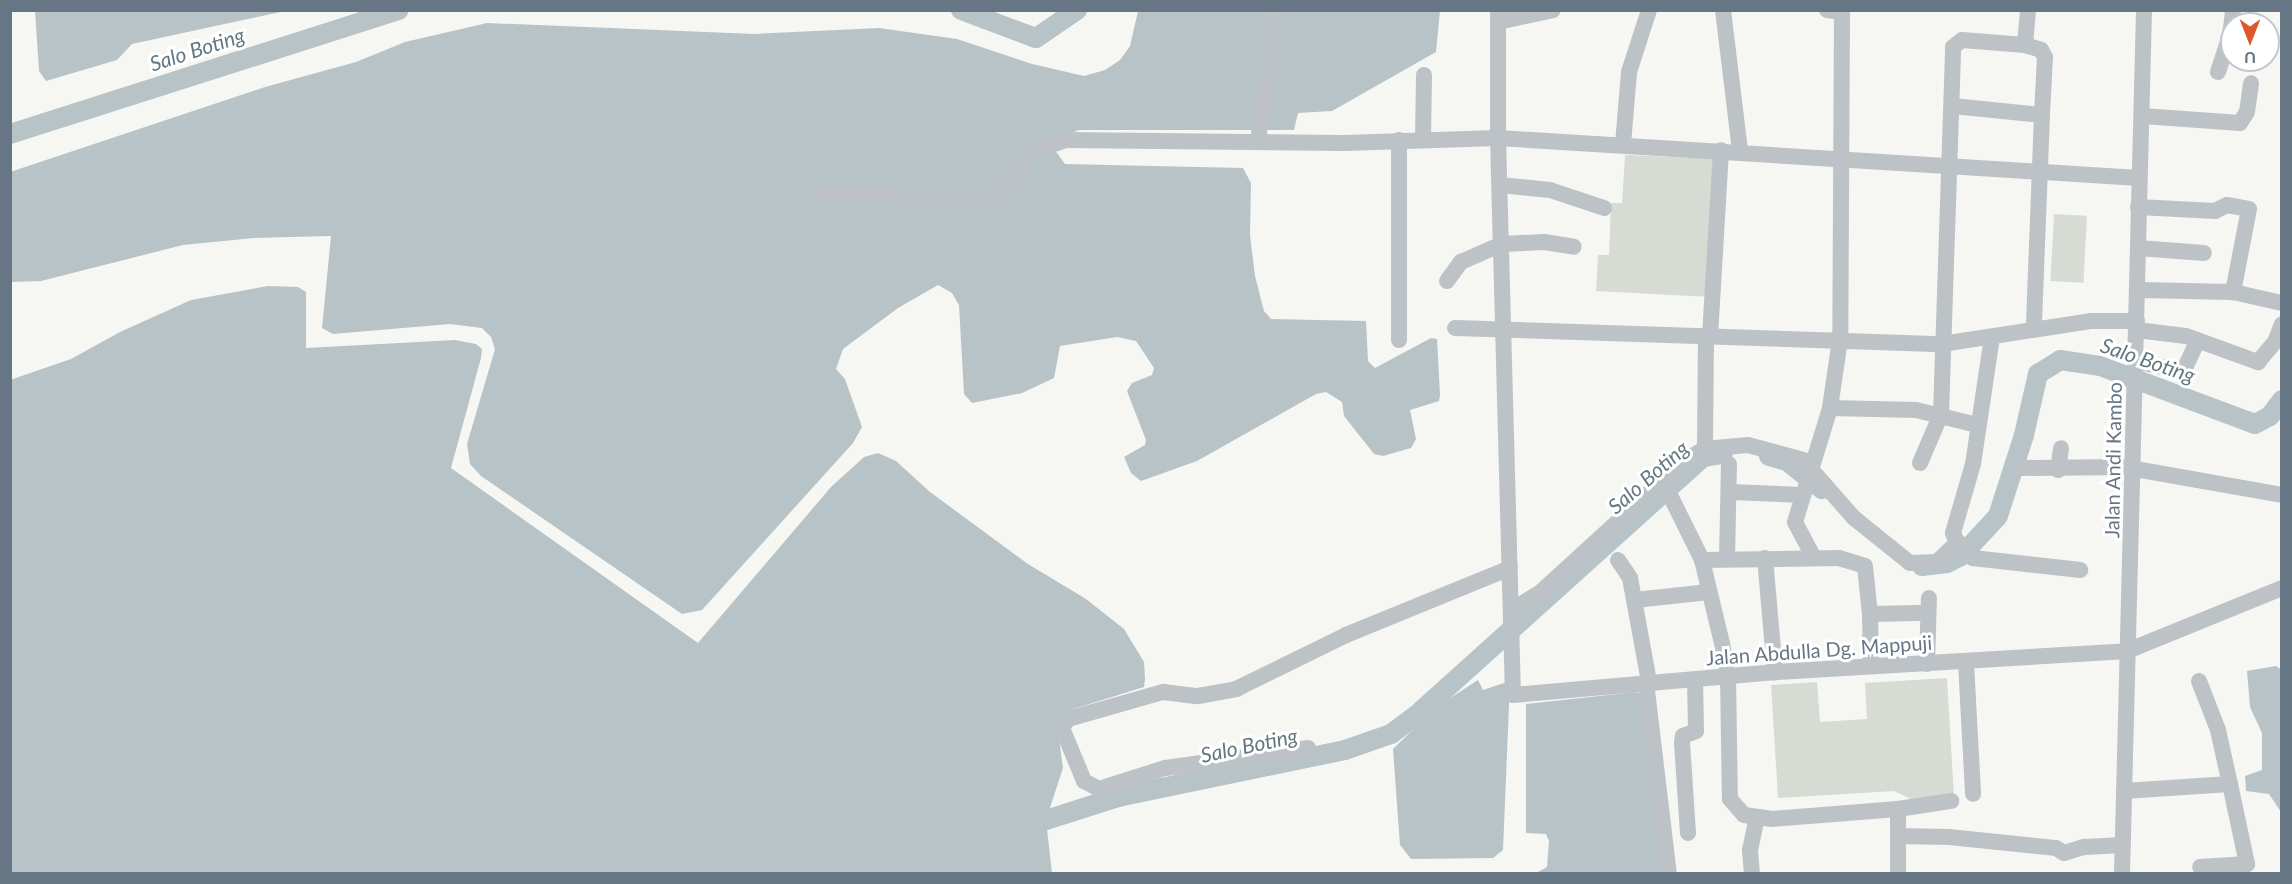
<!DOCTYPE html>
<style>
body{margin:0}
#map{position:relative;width:2292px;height:884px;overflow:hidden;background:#f6f7f3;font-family:Lato,sans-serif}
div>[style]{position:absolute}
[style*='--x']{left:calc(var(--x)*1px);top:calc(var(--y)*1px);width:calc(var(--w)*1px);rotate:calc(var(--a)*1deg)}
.green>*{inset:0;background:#d6dbd3;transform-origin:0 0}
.water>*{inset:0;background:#b8c3c8}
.river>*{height:20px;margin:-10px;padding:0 10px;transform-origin:10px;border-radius:10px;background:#b8c3c8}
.minor>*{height:16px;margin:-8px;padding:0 8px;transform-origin:8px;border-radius:8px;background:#bdc2c6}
span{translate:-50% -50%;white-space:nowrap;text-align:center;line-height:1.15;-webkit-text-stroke:6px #fff;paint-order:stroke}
.street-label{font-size:20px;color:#667684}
.water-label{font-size:21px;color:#627780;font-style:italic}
.frame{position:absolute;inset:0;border:12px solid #667684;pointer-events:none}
.north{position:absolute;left:2220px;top:12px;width:60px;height:60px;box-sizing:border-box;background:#fff;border:2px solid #c2c8ce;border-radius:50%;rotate:180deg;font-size:16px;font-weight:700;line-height:24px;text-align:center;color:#667684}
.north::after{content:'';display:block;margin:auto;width:21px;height:27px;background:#de572c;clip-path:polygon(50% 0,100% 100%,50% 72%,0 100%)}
</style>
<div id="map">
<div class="green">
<div style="clip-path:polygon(1625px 155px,1718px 159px,1711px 297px,1596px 291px,1598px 255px,1609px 255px,1611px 203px,1622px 203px)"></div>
<div style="left:2054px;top:214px;width:33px;height:67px;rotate:3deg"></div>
<div style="clip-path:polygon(1947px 678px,1954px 796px,1911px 799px,1894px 791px,1778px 798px,1771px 685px,1817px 682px,1820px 722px,1867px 719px,1865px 683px)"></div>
</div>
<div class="water">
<div style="clip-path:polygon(35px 11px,35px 10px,285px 11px,132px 44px,117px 60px,46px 81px,39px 71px)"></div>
<div style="clip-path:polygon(1138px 11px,1440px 11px,1436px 52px,1332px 111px,1298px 113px,1294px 130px,1079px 130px,1049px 142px,1065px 164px,1243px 168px,1251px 183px,1250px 235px,1255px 276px,1264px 311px,1271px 319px,1366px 321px,1368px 361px,1375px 368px,1431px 338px,1437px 339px,1440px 395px,1439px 401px,1410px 410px,1416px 439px,1411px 448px,1383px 456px,1374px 454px,1344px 416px,1342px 402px,1326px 392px,1316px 394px,1197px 461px,1141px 481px,1131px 473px,1124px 457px,1145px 445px,1146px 440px,1127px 391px,1132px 383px,1152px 375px,1154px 368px,1136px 341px,1117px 337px,1060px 346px,1054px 378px,1022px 393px,972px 403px,964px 394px,959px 305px,952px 293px,938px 285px,898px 308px,843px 349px,836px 369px,845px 379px,862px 427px,853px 443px,702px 610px,682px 614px,481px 476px,470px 464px,467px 444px,495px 349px,491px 337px,482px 328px,450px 324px,333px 334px,322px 328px,331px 236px,254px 238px,183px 245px,41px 281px,11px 282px,10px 172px,265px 87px,356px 62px,405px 42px,487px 23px,754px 34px,879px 28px,957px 39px,1032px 64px,1084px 76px,1105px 70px,1120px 60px,1130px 46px)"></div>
<div style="clip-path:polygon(268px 286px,298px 287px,306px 292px,306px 348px,455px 340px,476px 344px,482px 349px,481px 358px,451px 468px,698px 643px,831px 487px,864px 457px,878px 453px,896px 461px,930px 492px,1028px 564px,1086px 599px,1124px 629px,1144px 662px,1145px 679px,1144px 687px,1070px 710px,1058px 731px,1063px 768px,1046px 820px,1052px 873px,11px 873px,10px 380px,71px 359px,120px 332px,191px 300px)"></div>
<div style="clip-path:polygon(2276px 666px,2282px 670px,2281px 812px,2269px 794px,2246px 791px,2245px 776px,2262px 770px,2262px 733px,2250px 707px,2247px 671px)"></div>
<div style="clip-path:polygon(1478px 680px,1483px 690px,1510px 681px,1503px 850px,1493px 858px,1411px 859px,1400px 845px,1393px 749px,1435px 708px)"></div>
<div style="clip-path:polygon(1636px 692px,1640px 693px,1665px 873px,1536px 873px,1547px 867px,1549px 841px,1546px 834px,1526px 833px,1526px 704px)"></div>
</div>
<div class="river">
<div style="--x:961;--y:10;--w:80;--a:20.5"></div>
<div style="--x:1036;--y:38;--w:50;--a:-34.3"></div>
<div style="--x:10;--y:134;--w:408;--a:-17.7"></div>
<div style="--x:1769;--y:456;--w:19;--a:16"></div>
<div style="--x:1787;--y:461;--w:45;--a:38.7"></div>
<div style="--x:1922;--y:566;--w:25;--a:-7"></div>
<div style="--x:1947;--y:563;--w:16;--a:-27"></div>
<div style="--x:1961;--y:556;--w:54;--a:-47.2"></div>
<div style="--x:1998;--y:516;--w:85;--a:-72.2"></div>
<div style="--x:2024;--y:435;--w:63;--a:-77.1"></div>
<div style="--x:2038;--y:374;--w:26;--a:-32"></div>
<div style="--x:2060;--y:360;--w:40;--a:8.5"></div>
<div style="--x:2100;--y:366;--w:165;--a:20.5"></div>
<div style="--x:2255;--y:424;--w:17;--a:-28"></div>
<div style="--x:2270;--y:416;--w:20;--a:-53"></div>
<div style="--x:1046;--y:820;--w:76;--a:-17.7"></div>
<div style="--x:1118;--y:797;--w:232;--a:-11.7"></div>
<div style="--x:1345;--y:750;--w:49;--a:-19.2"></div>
<div style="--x:1391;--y:734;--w:38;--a:-37"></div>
<div style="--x:1421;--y:711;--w:380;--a:-42"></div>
<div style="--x:1703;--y:457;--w:20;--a:-9"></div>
</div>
<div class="minor">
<div style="--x:1498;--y:10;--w:128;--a:90"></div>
<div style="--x:1498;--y:138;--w:557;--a:88.46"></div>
<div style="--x:1513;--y:695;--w:264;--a:-5"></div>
<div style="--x:1776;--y:672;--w:352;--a:-3.4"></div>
<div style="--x:2127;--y:651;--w:167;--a:-22.1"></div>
<div style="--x:1723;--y:10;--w:142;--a:83.1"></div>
<div style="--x:1827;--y:10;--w:15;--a:8"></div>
<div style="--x:1842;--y:12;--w:328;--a:90.3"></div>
<div style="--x:1840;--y:340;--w:69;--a:98.4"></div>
<div style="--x:1830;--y:408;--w:86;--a:1.3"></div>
<div style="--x:1916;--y:410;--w:63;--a:13.8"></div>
<div style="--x:1498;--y:22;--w:56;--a:-12.3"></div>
<div style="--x:2025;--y:45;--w:17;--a:17"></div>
<div style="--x:2041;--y:50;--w:8;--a:60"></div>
<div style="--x:2045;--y:57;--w:58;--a:93"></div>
<div style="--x:2218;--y:72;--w:38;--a:-72"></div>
<div style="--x:2230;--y:36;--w:26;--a:-83"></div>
<div style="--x:1953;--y:106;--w:89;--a:5.8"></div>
<div style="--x:2042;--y:115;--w:213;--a:92.2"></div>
<div style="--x:2143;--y:116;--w:97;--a:4.1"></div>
<div style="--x:2240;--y:123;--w:13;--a:-58"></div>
<div style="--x:2247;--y:112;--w:29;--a:-82"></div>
<div style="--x:1399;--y:140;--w:200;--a:90"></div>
<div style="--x:1423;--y:140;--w:65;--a:-89.1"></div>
<div style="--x:1258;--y:141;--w:132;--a:-82.2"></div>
<div style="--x:1623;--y:144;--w:72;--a:-85.2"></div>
<div style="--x:1629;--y:72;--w:65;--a:-72.1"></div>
<div style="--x:1500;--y:185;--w:50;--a:5.7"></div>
<div style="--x:1550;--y:190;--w:57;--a:18.4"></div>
<div style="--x:811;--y:193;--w:189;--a:1.2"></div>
<div style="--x:1000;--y:197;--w:55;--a:-55.4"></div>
<div style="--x:1031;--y:152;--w:37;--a:-19"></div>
<div style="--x:1066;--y:140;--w:278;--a:0.6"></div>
<div style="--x:1344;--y:143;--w:154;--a:-1.9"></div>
<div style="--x:1498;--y:138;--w:642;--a:3.57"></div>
<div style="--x:2138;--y:207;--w:77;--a:3"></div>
<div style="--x:2215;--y:211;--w:13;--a:-27"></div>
<div style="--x:2227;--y:205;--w:22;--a:10"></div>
<div style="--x:2249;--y:209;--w:85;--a:100.9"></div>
<div style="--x:2138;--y:248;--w:66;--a:4.3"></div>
<div style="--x:1447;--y:281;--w:24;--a:-54"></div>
<div style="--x:1461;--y:262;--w:45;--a:-23.7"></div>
<div style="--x:1502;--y:244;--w:42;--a:-2.7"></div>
<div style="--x:1544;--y:242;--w:30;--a:9"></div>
<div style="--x:2138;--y:290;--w:95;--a:1.2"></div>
<div style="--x:2233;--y:292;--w:50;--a:12.7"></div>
<div style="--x:1455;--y:328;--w:487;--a:1.9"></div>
<div style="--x:1942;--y:344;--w:150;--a:-8.8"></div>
<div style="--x:2090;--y:321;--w:47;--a:0"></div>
<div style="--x:2137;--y:330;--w:49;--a:7"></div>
<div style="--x:2186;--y:336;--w:77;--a:19.9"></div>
<div style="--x:2258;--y:362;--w:26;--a:-50"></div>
<div style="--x:2275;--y:342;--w:19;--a:-69"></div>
<div style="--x:1710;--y:336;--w:186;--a:-86.6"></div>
<div style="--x:1992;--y:337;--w:128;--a:98.5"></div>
<div style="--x:1973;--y:464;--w:72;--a:106.2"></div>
<div style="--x:1953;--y:533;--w:17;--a:66"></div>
<div style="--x:1960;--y:549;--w:16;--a:35"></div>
<div style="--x:1973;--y:558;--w:108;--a:6.4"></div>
<div style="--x:2136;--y:361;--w:48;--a:13.2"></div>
<div style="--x:2183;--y:372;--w:35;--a:-65"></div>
<div style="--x:1705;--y:449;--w:113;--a:-89.5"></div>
<div style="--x:1920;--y:463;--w:53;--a:-66.8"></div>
<div style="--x:1941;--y:414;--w:367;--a:-88.1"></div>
<div style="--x:1953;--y:47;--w:11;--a:-38"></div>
<div style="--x:1962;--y:40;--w:63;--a:4.5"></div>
<div style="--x:2025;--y:45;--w:35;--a:-85"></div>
<div style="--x:1810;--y:468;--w:67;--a:48.7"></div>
<div style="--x:1854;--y:518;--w:72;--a:38.8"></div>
<div style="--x:1910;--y:563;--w:27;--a:-2"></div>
<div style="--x:1937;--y:562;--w:29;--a:-44"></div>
<div style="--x:2022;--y:468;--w:102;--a:-0.6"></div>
<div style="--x:2124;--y:467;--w:160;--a:10"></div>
<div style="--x:2058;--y:470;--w:22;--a:-82"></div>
<div style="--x:1663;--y:481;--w:88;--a:63.7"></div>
<div style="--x:1702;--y:560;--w:85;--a:76.5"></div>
<div style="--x:1722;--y:643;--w:35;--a:80"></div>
<div style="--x:1728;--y:677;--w:122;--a:89.1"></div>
<div style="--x:1730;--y:799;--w:21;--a:49"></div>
<div style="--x:1744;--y:815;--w:27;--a:8"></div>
<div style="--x:1771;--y:819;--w:127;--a:-4.5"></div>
<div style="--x:1898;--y:809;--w:65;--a:90"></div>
<div style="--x:1730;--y:492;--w:73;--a:2.4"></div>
<div style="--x:1813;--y:556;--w:38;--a:-118"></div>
<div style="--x:1795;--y:522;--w:119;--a:-72.9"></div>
<div style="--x:1765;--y:558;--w:115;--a:85"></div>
<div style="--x:1727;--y:559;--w:95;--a:-88.8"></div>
<div style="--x:1618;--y:560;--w:22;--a:56"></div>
<div style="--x:1630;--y:578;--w:106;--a:79.6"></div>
<div style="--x:1702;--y:560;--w:137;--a:-0.8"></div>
<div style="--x:1839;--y:558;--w:27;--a:17"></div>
<div style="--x:1865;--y:566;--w:48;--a:84.1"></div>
<div style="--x:1870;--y:614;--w:49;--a:-1.2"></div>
<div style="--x:1635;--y:600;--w:74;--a:-6.2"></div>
<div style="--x:1512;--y:610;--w:36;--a:-32"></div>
<div style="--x:1542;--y:591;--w:193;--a:-42.5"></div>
<div style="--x:1684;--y:461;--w:24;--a:-30"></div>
<div style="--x:1705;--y:449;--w:43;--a:-5.3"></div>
<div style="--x:1748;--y:445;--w:65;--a:15.1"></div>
<div style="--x:1870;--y:614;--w:52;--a:88.9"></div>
<div style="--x:1966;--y:663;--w:131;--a:86.9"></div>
<div style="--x:1927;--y:664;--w:66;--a:-88.3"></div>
<div style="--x:2199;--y:681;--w:53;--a:68.8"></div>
<div style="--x:2218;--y:730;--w:55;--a:77.5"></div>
<div style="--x:1646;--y:682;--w:193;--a:83.2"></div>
<div style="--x:1308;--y:748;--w:144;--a:172"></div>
<div style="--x:1165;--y:768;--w:69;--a:162.3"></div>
<div style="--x:1099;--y:789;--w:17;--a:-152"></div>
<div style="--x:1084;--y:781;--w:57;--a:-112.5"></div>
<div style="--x:1062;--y:728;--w:11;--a:-56"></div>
<div style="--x:1068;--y:719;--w:99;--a:-15.9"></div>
<div style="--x:1163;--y:692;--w:35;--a:7"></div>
<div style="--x:1198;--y:696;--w:39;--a:-10"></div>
<div style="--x:1236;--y:689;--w:123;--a:-26.1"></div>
<div style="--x:1346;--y:635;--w:177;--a:-22.2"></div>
<div style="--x:2124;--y:791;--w:106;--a:-3.8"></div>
<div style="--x:2230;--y:784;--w:82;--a:78"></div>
<div style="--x:2247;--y:864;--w:47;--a:176.3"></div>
<div style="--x:1898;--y:809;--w:54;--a:-8.6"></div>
<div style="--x:1688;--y:833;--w:91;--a:-93.8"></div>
<div style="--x:1682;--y:742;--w:6;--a:-81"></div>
<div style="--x:1683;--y:736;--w:14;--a:-21"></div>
<div style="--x:1696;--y:731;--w:52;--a:-91.1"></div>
<div style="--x:1898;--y:836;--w:51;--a:1.1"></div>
<div style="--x:1949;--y:837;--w:108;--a:5.9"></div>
<div style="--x:2056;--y:848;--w:9;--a:32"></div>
<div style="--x:2064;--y:853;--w:21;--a:-17"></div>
<div style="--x:2084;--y:847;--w:39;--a:-3"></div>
<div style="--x:1752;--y:874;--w:24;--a:-95"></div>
<div style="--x:1750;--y:850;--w:33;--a:-78"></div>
<div style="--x:2122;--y:874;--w:864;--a:-88.54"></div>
</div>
<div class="street-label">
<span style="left:2113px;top:460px;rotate:-89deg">Jalan Andi Kambo</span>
<span style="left:1819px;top:650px;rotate:-4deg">Jalan Abdulla Dg. Mappuji</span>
</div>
<div class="water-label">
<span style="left:197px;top:49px;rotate:-18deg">Salo Boting</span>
<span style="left:2148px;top:360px;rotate:19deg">Salo Boting</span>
<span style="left:1648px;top:477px;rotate:-41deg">Salo Boting</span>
<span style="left:1249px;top:745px;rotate:-12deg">Salo Boting</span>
</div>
<div class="frame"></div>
<div class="north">U</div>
</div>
